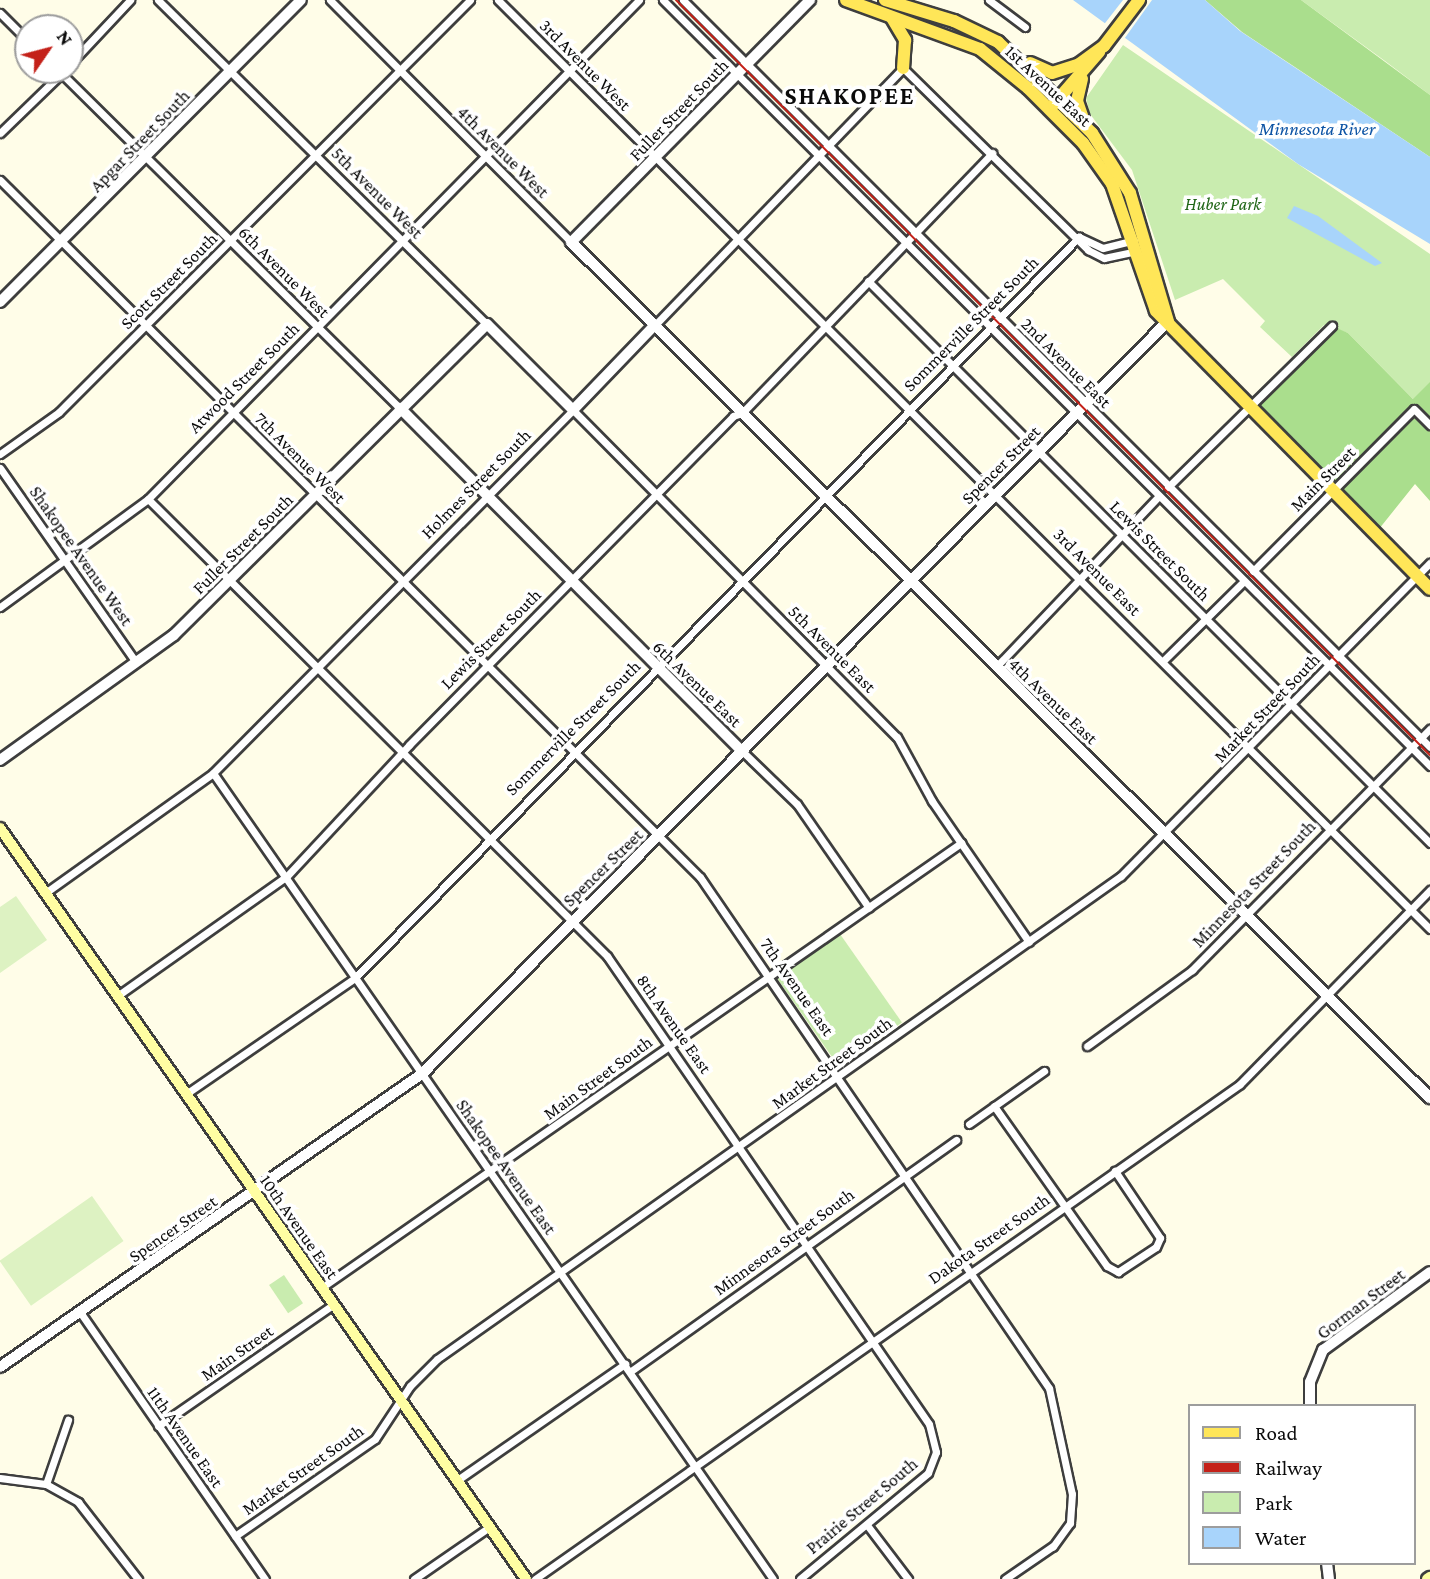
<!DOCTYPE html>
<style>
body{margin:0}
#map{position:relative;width:1430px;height:1579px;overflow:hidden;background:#fffde8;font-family:"Crimson Pro",serif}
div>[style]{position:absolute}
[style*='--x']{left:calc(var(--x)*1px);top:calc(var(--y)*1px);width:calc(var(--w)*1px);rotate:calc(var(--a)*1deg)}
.green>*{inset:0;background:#c9ecaf;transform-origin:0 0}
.forest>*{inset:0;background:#aade8d}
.pitch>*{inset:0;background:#ddf2c2;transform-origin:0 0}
.water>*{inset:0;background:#a8d4fb}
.pier>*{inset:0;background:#fffde8}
.roads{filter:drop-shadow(2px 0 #3e3e3e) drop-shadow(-2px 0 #3e3e3e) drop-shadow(0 2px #3e3e3e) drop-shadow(0 -2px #3e3e3e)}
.minor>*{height:7px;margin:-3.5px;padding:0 3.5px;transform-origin:3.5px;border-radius:3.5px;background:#fff}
.tertiary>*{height:10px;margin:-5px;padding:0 5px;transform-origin:5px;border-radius:5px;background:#fff}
.secondary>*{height:10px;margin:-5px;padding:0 5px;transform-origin:5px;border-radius:5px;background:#fffea3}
.primary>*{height:12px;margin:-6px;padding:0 6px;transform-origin:6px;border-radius:6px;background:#ffe658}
.rail>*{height:2px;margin:-1px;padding:0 1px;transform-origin:1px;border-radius:1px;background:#c42119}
span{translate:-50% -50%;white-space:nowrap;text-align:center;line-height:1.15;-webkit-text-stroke:7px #fff;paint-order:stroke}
.street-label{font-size:18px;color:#0b0b0b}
.park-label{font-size:18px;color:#206617;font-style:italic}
.water-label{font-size:19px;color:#0c53a4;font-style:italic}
.district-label{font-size:24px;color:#0b0b0b;font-weight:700;letter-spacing:2px}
.legend{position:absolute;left:1188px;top:1404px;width:228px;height:161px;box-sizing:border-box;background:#fff;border:2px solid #9d9d9d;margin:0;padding:9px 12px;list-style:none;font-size:21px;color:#0b0b0b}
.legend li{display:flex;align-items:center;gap:14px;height:35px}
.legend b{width:35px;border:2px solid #9d9d9d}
.north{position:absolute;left:14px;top:14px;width:70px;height:70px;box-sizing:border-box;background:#fff;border:2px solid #9d9d9d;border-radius:50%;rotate:55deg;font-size:19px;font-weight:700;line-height:28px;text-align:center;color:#0b0b0b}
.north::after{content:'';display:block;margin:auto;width:24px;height:32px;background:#c42119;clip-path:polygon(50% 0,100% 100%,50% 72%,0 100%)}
</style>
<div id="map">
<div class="green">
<div style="clip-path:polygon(1301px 0,1430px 0,1430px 95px,1385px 61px)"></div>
<div style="clip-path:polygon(1123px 45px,1430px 254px,1430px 416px,1348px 333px,1324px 325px,1292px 357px,1260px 327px,1265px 321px,1223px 279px,1175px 300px,1132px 170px,1090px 114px,1086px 98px)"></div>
<div style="left:840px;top:934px;width:108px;height:77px;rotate:55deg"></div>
<div style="left:284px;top:1275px;width:34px;height:18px;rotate:56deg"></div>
</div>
<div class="forest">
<div style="clip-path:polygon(1205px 0,1301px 0,1430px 95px,1430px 157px,1242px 32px)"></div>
<div style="clip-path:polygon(1332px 326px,1348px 333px,1413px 399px,1430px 382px,1430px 501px,1415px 484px,1375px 534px,1247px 406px)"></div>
</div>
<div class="pitch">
<div style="clip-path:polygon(16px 896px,47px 940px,0 973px,0 907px)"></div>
<div style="left:92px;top:1196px;width:55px;height:113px;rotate:55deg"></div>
</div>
<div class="water">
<div style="clip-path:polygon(1073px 0,1205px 0,1240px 31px,1430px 157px,1430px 244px,1298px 164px)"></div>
<div style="clip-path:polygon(1294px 206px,1318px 216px,1382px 263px,1375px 266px,1287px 218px)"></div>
</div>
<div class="pier">
<div style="clip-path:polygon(1123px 0,1152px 0,1122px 42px,1102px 27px)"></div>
</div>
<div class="roads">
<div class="minor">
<div style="--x:158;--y:0;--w:462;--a:44.6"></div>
<div style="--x:330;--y:0;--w:342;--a:45.1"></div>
<div style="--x:498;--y:0;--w:1316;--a:44.91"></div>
<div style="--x:663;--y:0;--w:1084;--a:44.96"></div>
<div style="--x:683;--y:0;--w:1056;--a:45"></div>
<div style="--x:989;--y:0;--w:45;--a:36.9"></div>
<div style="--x:0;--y:13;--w:40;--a:45"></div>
<div style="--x:70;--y:64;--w:88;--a:-46.8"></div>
<div style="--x:58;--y:70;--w:481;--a:44.7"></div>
<div style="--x:0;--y:133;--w:89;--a:-44.1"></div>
<div style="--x:0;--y:180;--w:988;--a:44.88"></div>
<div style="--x:700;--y:877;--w:619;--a:55.67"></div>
<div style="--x:1049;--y:1388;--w:108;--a:77.8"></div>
<div style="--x:1072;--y:1494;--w:29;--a:94"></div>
<div style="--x:1070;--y:1523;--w:29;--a:126"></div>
<div style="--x:1053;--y:1546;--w:58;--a:145.5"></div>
<div style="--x:1079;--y:237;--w:26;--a:25"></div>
<div style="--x:1103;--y:248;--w:32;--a:-14"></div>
<div style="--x:868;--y:281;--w:795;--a:45"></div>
<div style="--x:653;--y:327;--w:360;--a:-46"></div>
<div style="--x:903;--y:68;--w:260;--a:44.5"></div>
<div style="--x:1088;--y:250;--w:18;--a:27"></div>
<div style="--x:1104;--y:258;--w:33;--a:-12"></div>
<div style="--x:0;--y:454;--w:72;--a:-35.4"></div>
<div style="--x:59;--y:412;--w:582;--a:-45.07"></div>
<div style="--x:0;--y:468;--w:237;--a:55"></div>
<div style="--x:1168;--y:487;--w:230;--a:-44.5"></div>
<div style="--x:148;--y:499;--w:648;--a:44.87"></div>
<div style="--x:607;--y:956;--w:568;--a:55.47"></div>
<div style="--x:929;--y:1424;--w:29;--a:76"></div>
<div style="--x:936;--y:1452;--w:22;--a:111"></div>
<div style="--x:928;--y:1473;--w:166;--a:140.4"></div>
<div style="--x:1253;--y:571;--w:228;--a:-45.2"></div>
<div style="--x:1414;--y:409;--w:23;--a:45"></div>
<div style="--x:0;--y:607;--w:183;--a:-36.1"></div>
<div style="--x:148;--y:499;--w:700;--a:-45.46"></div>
<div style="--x:1164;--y:660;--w:112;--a:-44.6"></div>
<div style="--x:996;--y:667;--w:236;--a:-46.4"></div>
<div style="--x:741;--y:750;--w:78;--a:44"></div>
<div style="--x:797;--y:804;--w:126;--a:55.3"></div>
<div style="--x:213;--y:773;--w:981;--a:55.21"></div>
<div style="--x:45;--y:893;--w:206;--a:-35.5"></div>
<div style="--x:213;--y:773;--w:511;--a:-45.24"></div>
<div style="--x:573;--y:410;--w:460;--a:45.3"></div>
<div style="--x:897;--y:737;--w:73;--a:61.3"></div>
<div style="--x:932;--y:801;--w:171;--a:55.5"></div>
<div style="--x:117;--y:996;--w:207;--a:-35.2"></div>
<div style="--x:286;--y:877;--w:180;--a:-47"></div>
<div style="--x:409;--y:745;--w:462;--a:-45.4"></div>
<div style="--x:733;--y:416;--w:9;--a:-18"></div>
<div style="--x:742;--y:413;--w:361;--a:-46.1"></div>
<div style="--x:1087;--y:1046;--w:130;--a:-35.9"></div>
<div style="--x:1192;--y:970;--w:339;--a:-45.4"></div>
<div style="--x:186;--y:1094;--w:206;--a:-34.5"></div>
<div style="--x:356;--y:977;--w:1035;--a:-45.67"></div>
<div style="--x:994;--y:1106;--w:196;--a:54.8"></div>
<div style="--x:1107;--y:1266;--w:13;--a:29"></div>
<div style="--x:1118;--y:1272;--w:45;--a:-33.3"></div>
<div style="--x:1156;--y:1247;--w:10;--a:-66"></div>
<div style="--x:1160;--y:1238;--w:81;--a:-123.9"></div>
<div style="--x:969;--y:1124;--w:92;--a:-35.2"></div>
<div style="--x:321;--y:1288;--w:780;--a:-34.81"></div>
<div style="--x:80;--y:1312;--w:325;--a:55.3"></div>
<div style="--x:631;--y:1371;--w:399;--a:-35.4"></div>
<div style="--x:158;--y:1426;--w:213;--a:-34.7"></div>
<div style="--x:0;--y:1478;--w:46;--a:7.4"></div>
<div style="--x:46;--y:1484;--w:37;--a:29"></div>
<div style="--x:78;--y:1502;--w:98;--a:52.1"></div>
<div style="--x:456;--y:1481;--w:206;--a:-34.7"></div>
<div style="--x:46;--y:1484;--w:68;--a:-71"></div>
<div style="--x:867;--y:1525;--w:68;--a:52.8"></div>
<div style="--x:235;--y:1536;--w:170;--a:-34.7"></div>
<div style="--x:375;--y:1439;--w:64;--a:-56.6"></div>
<div style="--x:410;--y:1386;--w:38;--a:-45"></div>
<div style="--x:437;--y:1359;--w:837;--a:-35.23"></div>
<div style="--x:1121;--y:876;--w:440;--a:-45.4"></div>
<div style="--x:414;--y:1579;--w:90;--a:-34.6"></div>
<div style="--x:535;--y:1579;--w:861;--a:-35.07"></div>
<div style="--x:1240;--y:1084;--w:272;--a:-45.6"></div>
</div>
<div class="tertiary">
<div style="--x:810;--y:0;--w:340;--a:134.6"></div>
<div style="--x:571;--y:242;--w:1213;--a:44.9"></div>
<div style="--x:0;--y:302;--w:426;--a:-45.1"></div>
<div style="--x:400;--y:408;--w:482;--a:45.1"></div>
<div style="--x:0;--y:760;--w:214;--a:-35.7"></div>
<div style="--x:174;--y:635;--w:441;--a:-44.8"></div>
<div style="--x:487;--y:324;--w:122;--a:45"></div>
<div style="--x:573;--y:410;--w:115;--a:-46.1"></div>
<div style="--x:0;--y:1367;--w:515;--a:-34.8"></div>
<div style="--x:423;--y:1073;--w:1059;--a:-45.27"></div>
<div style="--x:1310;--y:1406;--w:24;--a:-90"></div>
<div style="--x:1310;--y:1382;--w:35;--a:-68"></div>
<div style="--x:1323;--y:1350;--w:132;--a:-36.1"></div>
<div style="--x:1327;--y:1563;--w:16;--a:83"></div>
</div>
<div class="secondary">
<div style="--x:0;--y:828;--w:917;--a:54.99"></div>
<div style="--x:1427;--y:1579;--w:4;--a:-34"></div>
</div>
<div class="primary">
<div style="--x:846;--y:0;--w:143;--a:20.1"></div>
<div style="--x:980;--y:49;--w:62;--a:39.1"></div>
<div style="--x:1028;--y:88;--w:78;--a:45"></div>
<div style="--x:1083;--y:143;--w:50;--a:54.7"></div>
<div style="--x:1112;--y:184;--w:134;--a:70.9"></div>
<div style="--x:1156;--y:311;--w:390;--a:45.4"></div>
<div style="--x:885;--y:0;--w:72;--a:16.9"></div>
<div style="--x:954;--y:21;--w:49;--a:25.5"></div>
<div style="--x:998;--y:42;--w:131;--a:44.1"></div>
<div style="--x:1092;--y:133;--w:71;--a:57.7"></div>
<div style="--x:1130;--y:193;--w:134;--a:73.5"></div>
<div style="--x:892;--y:18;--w:26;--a:59"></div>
<div style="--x:905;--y:40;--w:28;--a:94"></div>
<div style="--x:1030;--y:63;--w:24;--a:24"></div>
<div style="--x:1052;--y:73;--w:28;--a:-18"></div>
<div style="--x:1079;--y:64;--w:31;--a:-36"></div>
<div style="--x:1104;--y:46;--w:58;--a:-52.7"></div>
<div style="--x:1082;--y:79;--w:23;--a:103"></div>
<div style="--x:1077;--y:101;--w:18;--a:71"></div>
<div style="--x:1054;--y:104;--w:69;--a:-49.1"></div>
</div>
</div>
<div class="rail">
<div style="--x:676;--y:0;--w:1067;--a:45.04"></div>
</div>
<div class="street-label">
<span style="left:585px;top:65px;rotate:45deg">3rd Avenue West</span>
<span style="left:1048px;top:86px;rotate:43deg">1st Avenue East</span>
<span style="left:679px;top:110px;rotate:-46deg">Fuller Street South</span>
<span style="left:140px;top:141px;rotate:-46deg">Apgar Street South</span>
<span style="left:503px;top:152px;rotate:45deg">4th Avenue West</span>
<span style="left:377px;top:193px;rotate:45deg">5th Avenue West</span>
<span style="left:284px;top:272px;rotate:45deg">6th Avenue West</span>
<span style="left:169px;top:281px;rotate:-45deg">Scott Street South</span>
<span style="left:971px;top:324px;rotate:-45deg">Sommerville Street South</span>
<span style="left:1066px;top:363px;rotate:45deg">2nd Avenue East</span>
<span style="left:244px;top:378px;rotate:-45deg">Atwood Street South</span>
<span style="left:300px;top:458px;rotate:45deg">7th Avenue West</span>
<span style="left:1001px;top:465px;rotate:-45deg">Spencer Street</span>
<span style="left:1323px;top:479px;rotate:-45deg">Main Street</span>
<span style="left:476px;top:484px;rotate:-45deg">Holmes Street South</span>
<span style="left:243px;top:544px;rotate:-45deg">Fuller Street South</span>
<span style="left:1160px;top:551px;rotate:45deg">Lewis Street South</span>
<span style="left:81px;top:556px;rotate:55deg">Shakopee Avenue West</span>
<span style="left:1097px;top:572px;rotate:45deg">3rd Avenue East</span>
<span style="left:491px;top:639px;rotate:-45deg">Lewis Street South</span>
<span style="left:832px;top:649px;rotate:45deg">5th Avenue East</span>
<span style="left:697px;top:684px;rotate:44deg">6th Avenue East</span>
<span style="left:1053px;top:701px;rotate:44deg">4th Avenue East</span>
<span style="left:1267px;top:708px;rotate:-46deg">Market Street South</span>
<span style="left:573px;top:728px;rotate:-45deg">Sommerville Street South</span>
<span style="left:603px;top:868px;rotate:-44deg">Spencer Street</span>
<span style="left:1254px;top:884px;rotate:-46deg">Minnesota Street South</span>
<span style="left:797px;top:987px;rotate:55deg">7th Avenue East</span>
<span style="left:674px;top:1024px;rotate:55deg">8th Avenue East</span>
<span style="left:832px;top:1063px;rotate:-36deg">Market Street South</span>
<span style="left:598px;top:1078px;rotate:-36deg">Main Street South</span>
<span style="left:506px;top:1167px;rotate:55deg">Shakopee Avenue East</span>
<span style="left:299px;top:1227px;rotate:55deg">10th Avenue East</span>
<span style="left:173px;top:1229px;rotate:-35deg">Spencer Street</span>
<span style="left:989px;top:1239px;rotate:-35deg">Dakota Street South</span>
<span style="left:784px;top:1242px;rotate:-36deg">Minnesota Street South</span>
<span style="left:1361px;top:1304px;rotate:-37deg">Gorman Street</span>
<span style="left:237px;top:1353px;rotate:-35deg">Main Street</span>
<span style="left:185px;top:1437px;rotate:55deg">11th Avenue East</span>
<span style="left:303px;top:1470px;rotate:-35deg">Market Street South</span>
<span style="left:862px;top:1506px;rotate:-40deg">Prairie Street South</span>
</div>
<div class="park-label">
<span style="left:1223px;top:204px">Huber Park</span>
</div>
<div class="water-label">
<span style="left:1317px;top:129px">Minnesota River</span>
</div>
<div class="district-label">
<span style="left:850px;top:96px">SHAKOPEE</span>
</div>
<ul class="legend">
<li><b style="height:9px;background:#ffe658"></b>Road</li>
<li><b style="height:9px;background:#c42119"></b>Railway</li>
<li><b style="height:19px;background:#c9ecaf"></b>Park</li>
<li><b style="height:19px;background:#a8d4fb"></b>Water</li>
</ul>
<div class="north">N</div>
</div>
